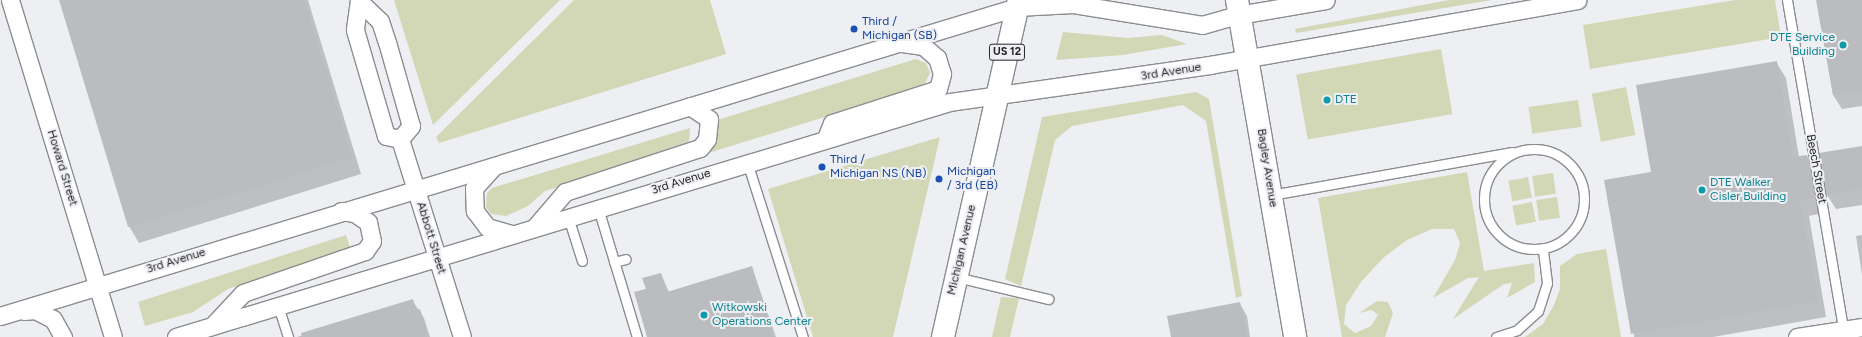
<!DOCTYPE html>
<style>
body{margin:0}
#map{position:relative;width:1862px;height:337px;overflow:hidden;background:#eeeff3;font-family:Figtree,sans-serif}
div>[style]{position:absolute}
[style*='--x']{left:calc(var(--x)*1px);top:calc(var(--y)*1px);width:calc(var(--w)*1px);rotate:calc(var(--a)*1deg)}
.green>*{inset:0;background:#d2d7b5;transform-origin:0 0}
.shadow>*{inset:0;background:#0003}
.building>*{inset:0;background:#bbbcbf}
.roads{filter:drop-shadow(1px 0 #8b8d90) drop-shadow(-1px 0 #8b8d90) drop-shadow(0 1px #8b8d90) drop-shadow(0 -1px #8b8d90)}
.lane>*{height:9px;margin:-4.5px;padding:0 4.5px;transform-origin:4.5px;border-radius:4.5px;background:#fff}
.lane>.ring{margin:-4.5px;padding:0;box-sizing:content-box;background:none;border:9px solid #fff;border-radius:50%}
.street>*{height:17px;margin:-8.5px;padding:0 8.5px;transform-origin:8.5px;border-radius:8.5px;background:#fff}
.secondary>*{height:22px;margin:-11px;padding:0 11px;transform-origin:11px;border-radius:11px;background:#fff}
.primary>*{height:22px;margin:-11px;padding:0 11px;transform-origin:11px;border-radius:11px;background:#fff}
.dots>*{width:11px;height:11px;translate:-50% -50%;box-sizing:border-box;border:2px solid #eeeff3;border-radius:50%}
span{translate:-50% -50%;white-space:nowrap;text-align:center;line-height:1.15;-webkit-text-stroke:4px #eeeff3;paint-order:stroke}
.shield-label span{padding:1px 3px;background:#eeeff3;border:1px solid;border-radius:3px;-webkit-text-stroke-width:0}
.shield-label{font-size:11px;color:#262628;font-weight:700}
.transit-label{font-size:12px;color:#164399}
.left{translate:0 -50%;text-align:left}
.culture-label{font-size:12px;color:#0d838f}
.right{translate:-100% -50%;text-align:right}
.street-label{font-size:12px;color:#262628}
</style>
<div id="map">
<div class="green">
<div style="clip-path:polygon(394px 0,560px 0,433px 125px)"></div>
<div style="clip-path:polygon(574px 0,710px 0,726px 54px,439px 143px,436px 137px)"></div>
<div style="clip-path:polygon(1449px 0,1492px 0,1296px 33px,1295px 29px)"></div>
<div style="clip-path:polygon(1735px 0,1775px 0,1781px 37px,1590px 69px,1583px 25px)"></div>
<div style="clip-path:polygon(1063px 32px,1128px 38px,1162px 35px,1187px 44px,1123px 55px,1056px 60px)"></div>
<div style="left:1441px;top:49px;width:66px;height:147px;rotate:80deg"></div>
<div style="clip-path:polygon(916px 59px,926px 63px,930px 73px,924px 85px,918px 88px,699px 156px,714px 143px,717px 120px)"></div>
<div style="left:1626px;top:87px;width:49px;height:35px;rotate:79deg"></div>
<div style="clip-path:polygon(1196px 92px,1209px 99px,1242px 296px,1236px 298px,1206px 121px,1183px 105px,1072px 126px,1055px 140px,1021px 286px,1005px 279px,1042px 117px)"></div>
<div style="left:1578px;top:100px;width:27px;height:50px;rotate:82deg"></div>
<div style="clip-path:polygon(690px 128px,689px 141px,674px 151px,545px 191px,528px 206px,506px 216px,491px 214px,486px 207px,487px 193px,492px 188px)"></div>
<div style="clip-path:polygon(940px 137px,893px 337px,813px 337px,768px 189px)"></div>
<div style="clip-path:polygon(1467px 172px,1484px 271px,1534px 263px,1535px 282px,1507px 298px,1512px 283px,1504px 284px,1453px 319px,1479px 277px,1468px 278px,1433px 298px,1455px 260px,1460px 243px,1454px 229px,1432px 229px,1407px 240px,1383px 258px,1361px 282px,1346px 305px,1344px 324px,1355px 333px,1371px 326px,1378px 315px,1372px 310px,1359px 313px,1377px 301px,1388px 302px,1393px 313px,1385px 337px,1342px 337px,1318px 198px)"></div>
<div style="left:1553px;top:173px;width:21px;height:21px;rotate:82deg"></div>
<div style="left:1528px;top:177px;width:21px;height:20px;rotate:79deg"></div>
<div style="left:1557px;top:197px;width:21px;height:21px;rotate:82deg"></div>
<div style="left:1532px;top:202px;width:20px;height:20px;rotate:79deg"></div>
<div style="clip-path:polygon(346px 235px,351px 250px,228px 289px,193px 312px,145px 326px,138px 302px)"></div>
<div style="clip-path:polygon(1606px 249px,1621px 337px,1525px 337px,1543px 324px,1554px 305px,1560px 289px,1560px 266px,1577px 254px)"></div>
<div style="clip-path:polygon(1001px 297px,1019px 298px,1010px 337px,992px 337px)"></div>
</div>
<div class="shadow">
<div style="clip-path:polygon(60px 0,308px 0,361px 174px,139px 243px,129px 226px)"></div>
<div style="clip-path:polygon(1817px 0,1862px 0,1862px 106px,1842px 109px,1833px 95px)"></div>
<div style="clip-path:polygon(1776px 62px,1786px 78px,1799px 157px,1807px 156px,1816px 172px,1823px 213px,1809px 216px,1826px 317px,1713px 337px,1634px 337px,1652px 173px)"></div>
<div style="clip-path:polygon(1862px 147px,1862px 205px,1836px 209px,1827px 195px)"></div>
<div style="clip-path:polygon(1862px 235px,1862px 275px,1856px 236px)"></div>
<div style="clip-path:polygon(752px 267px,776px 337px,648px 337px,647px 290px,661px 274px,669px 292px)"></div>
<div style="clip-path:polygon(412px 300px,424px 318px,430px 337px,297px 337px)"></div>
<div style="clip-path:polygon(1240px 304px,1247px 316px,1250px 337px,1172px 337px)"></div>
</div>
<div class="building">
<div style="clip-path:polygon(59px 0,304px 0,352px 157px,128px 227px)"></div>
<div style="clip-path:polygon(1816px 0,1862px 0,1862px 90px,1833px 95px)"></div>
<div style="clip-path:polygon(1777px 61px,1793px 157px,1807px 155px,1815px 197px,1800px 200px,1818px 301px,1631px 334px,1604px 180px,1651px 172px,1636px 85px)"></div>
<div style="clip-path:polygon(1862px 146px,1862px 189px,1826px 195px,1819px 153px)"></div>
<div style="clip-path:polygon(752px 266px,773px 337px,647px 337px,634px 292px,646px 289px,642px 278px,661px 273px,667px 292px)"></div>
<div style="clip-path:polygon(413px 299px,416px 310px,420px 309px,427px 332px,424px 337px,302px 337px,301px 333px)"></div>
<div style="clip-path:polygon(1240px 302px,1247px 337px,1171px 337px,1167px 316px)"></div>
</div>
<div class="roads">
<div class="lane">
<div style="--x:1787;--y:0;--w:339;--a:80.3"></div>
<div class="ring" style="left:1484px;top:149px;width:91px;height:91px"></div>
<div style="--x:747;--y:162;--w:184;--a:72.3"></div>
<div style="--x:1271;--y:195;--w:245;--a:-10.1"></div>
<div style="--x:598;--y:208;--w:135;--a:73.2"></div>
<div style="--x:568;--y:217;--w:46;--a:72.3"></div>
<div style="--x:614;--y:262;--w:12;--a:-14"></div>
<div style="--x:956;--y:277;--w:95;--a:13.4"></div>
<div style="--x:278;--y:306;--w:33;--a:72"></div>
<div style="--x:1496;--y:337;--w:22;--a:-18"></div>
<div style="--x:1517;--y:330;--w:28;--a:-42"></div>
<div style="--x:1538;--y:311;--w:29;--a:-72"></div>
<div style="--x:1547;--y:283;--w:35;--a:-97"></div>
</div>
<div class="street">
<div style="--x:10;--y:0;--w:352;--a:73"></div>
<div style="--x:359;--y:0;--w:30;--a:98"></div>
<div style="--x:355;--y:30;--w:110;--a:73.7"></div>
<div style="--x:386;--y:136;--w:14;--a:12"></div>
<div style="--x:359;--y:1;--w:29;--a:44"></div>
<div style="--x:380;--y:21;--w:22;--a:72"></div>
<div style="--x:387;--y:42;--w:87;--a:74.1"></div>
<div style="--x:411;--y:126;--w:17;--a:130"></div>
<div style="--x:826;--y:138;--w:16;--a:-68"></div>
<div style="--x:832;--y:123;--w:111;--a:-17.8"></div>
<div style="--x:938;--y:89;--w:16;--a:-75"></div>
<div style="--x:942;--y:74;--w:17;--a:-107"></div>
<div style="--x:937;--y:58;--w:18;--a:-139"></div>
<div style="--x:923;--y:46;--w:21;--a:-172"></div>
<div style="--x:400;--y:139;--w:207;--a:72.6"></div>
<div style="--x:494;--y:166;--w:30;--a:132"></div>
<div style="--x:474;--y:188;--w:23;--a:88"></div>
<div style="--x:475;--y:211;--w:20;--a:53"></div>
<div style="--x:487;--y:227;--w:25;--a:16"></div>
<div style="--x:535;--y:227;--w:46;--a:-49.4"></div>
<div style="--x:565;--y:192;--w:142;--a:-18.1"></div>
<div style="--x:700;--y:148;--w:11;--a:-52"></div>
<div style="--x:707;--y:139;--w:20;--a:-84"></div>
<div style="--x:709;--y:119;--w:23;--a:-146"></div>
<div style="--x:24;--y:311;--w:11;--a:-5"></div>
<div style="--x:35;--y:310;--w:20;--a:27"></div>
<div style="--x:53;--y:319;--w:21;--a:61"></div>
<div style="--x:0;--y:316;--w:1063;--a:-16.9"></div>
<div style="--x:1017;--y:7;--w:56;--a:-3.1"></div>
<div style="--x:1073;--y:4;--w:131;--a:9.2"></div>
<div style="--x:1202;--y:25;--w:37;--a:-16"></div>
<div style="--x:1238;--y:15;--w:89;--a:-9.7"></div>
<div style="--x:214;--y:324;--w:42;--a:-46.9"></div>
<div style="--x:243;--y:293;--w:129;--a:-19"></div>
<div style="--x:365;--y:251;--w:12;--a:-55"></div>
<div style="--x:372;--y:241;--w:19;--a:-102"></div>
<div style="--x:368;--y:222;--w:17;--a:-147"></div>
<div style="--x:354;--y:213;--w:13;--a:-171"></div>
<div style="--x:176;--y:337;--w:809;--a:-16.89"></div>
<div style="--x:950;--y:102;--w:263;--a:-8.1"></div>
<div style="--x:1210;--y:65;--w:373;--a:-10"></div>
<div style="--x:1797;--y:337;--w:66;--a:-8.7"></div>
</div>
<div class="secondary">
<div style="--x:1237;--y:0;--w:342;--a:80.2"></div>
</div>
<div class="primary">
<div style="--x:943;--y:337;--w:345;--a:-77.3"></div>
</div>
</div>
<div class="dots">
<div style="left:854px;top:29px;background:#1a4fb4"></div>
<div style="left:1843px;top:45px;background:#0f9aa8"></div>
<div style="left:1327px;top:100px;background:#0f9aa8"></div>
<div style="left:822px;top:167px;background:#1a4fb4"></div>
<div style="left:939px;top:179px;background:#1a4fb4"></div>
<div style="left:1702px;top:190px;background:#0f9aa8"></div>
<div style="left:704px;top:315px;background:#0f9aa8"></div>
</div>
<div class="shield-label">
<span style="left:1007px;top:52px">US 12</span>
</div>
<div class="transit-label">
<span class="left" style="left:862px;top:29px">Third /<br>Michigan (SB)</span>
<span class="left" style="left:830px;top:167px">Third /<br>Michigan NS (NB)</span>
<span class="left" style="left:947px;top:179px">Michigan<br>/ 3rd (EB)</span>
</div>
<div class="culture-label">
<span class="right" style="left:1835px;top:45px">DTE Service<br>Building</span>
<span class="left" style="left:1335px;top:100px">DTE</span>
<span class="left" style="left:1710px;top:190px">DTE Walker<br>Cisler Building</span>
<span class="left" style="left:712px;top:315px">Witkowski<br>Operations Center</span>
</div>
<div class="street-label">
<span style="left:1171px;top:72px;rotate:-9deg">3rd Avenue</span>
<span style="left:62px;top:168px;rotate:73deg">Howard Street</span>
<span style="left:1267px;top:168px;rotate:81deg">Bagley Avenue</span>
<span style="left:1816px;top:169px;rotate:80deg">Beech Street</span>
<span style="left:681px;top:182px;rotate:-17deg">3rd Avenue</span>
<span style="left:431px;top:238px;rotate:73deg">Abbott Street</span>
<span style="left:962px;top:250px;rotate:-77deg">Michigan Avenue</span>
<span style="left:176px;top:261px;rotate:-17deg">3rd Avenue</span>
</div>
</div>
